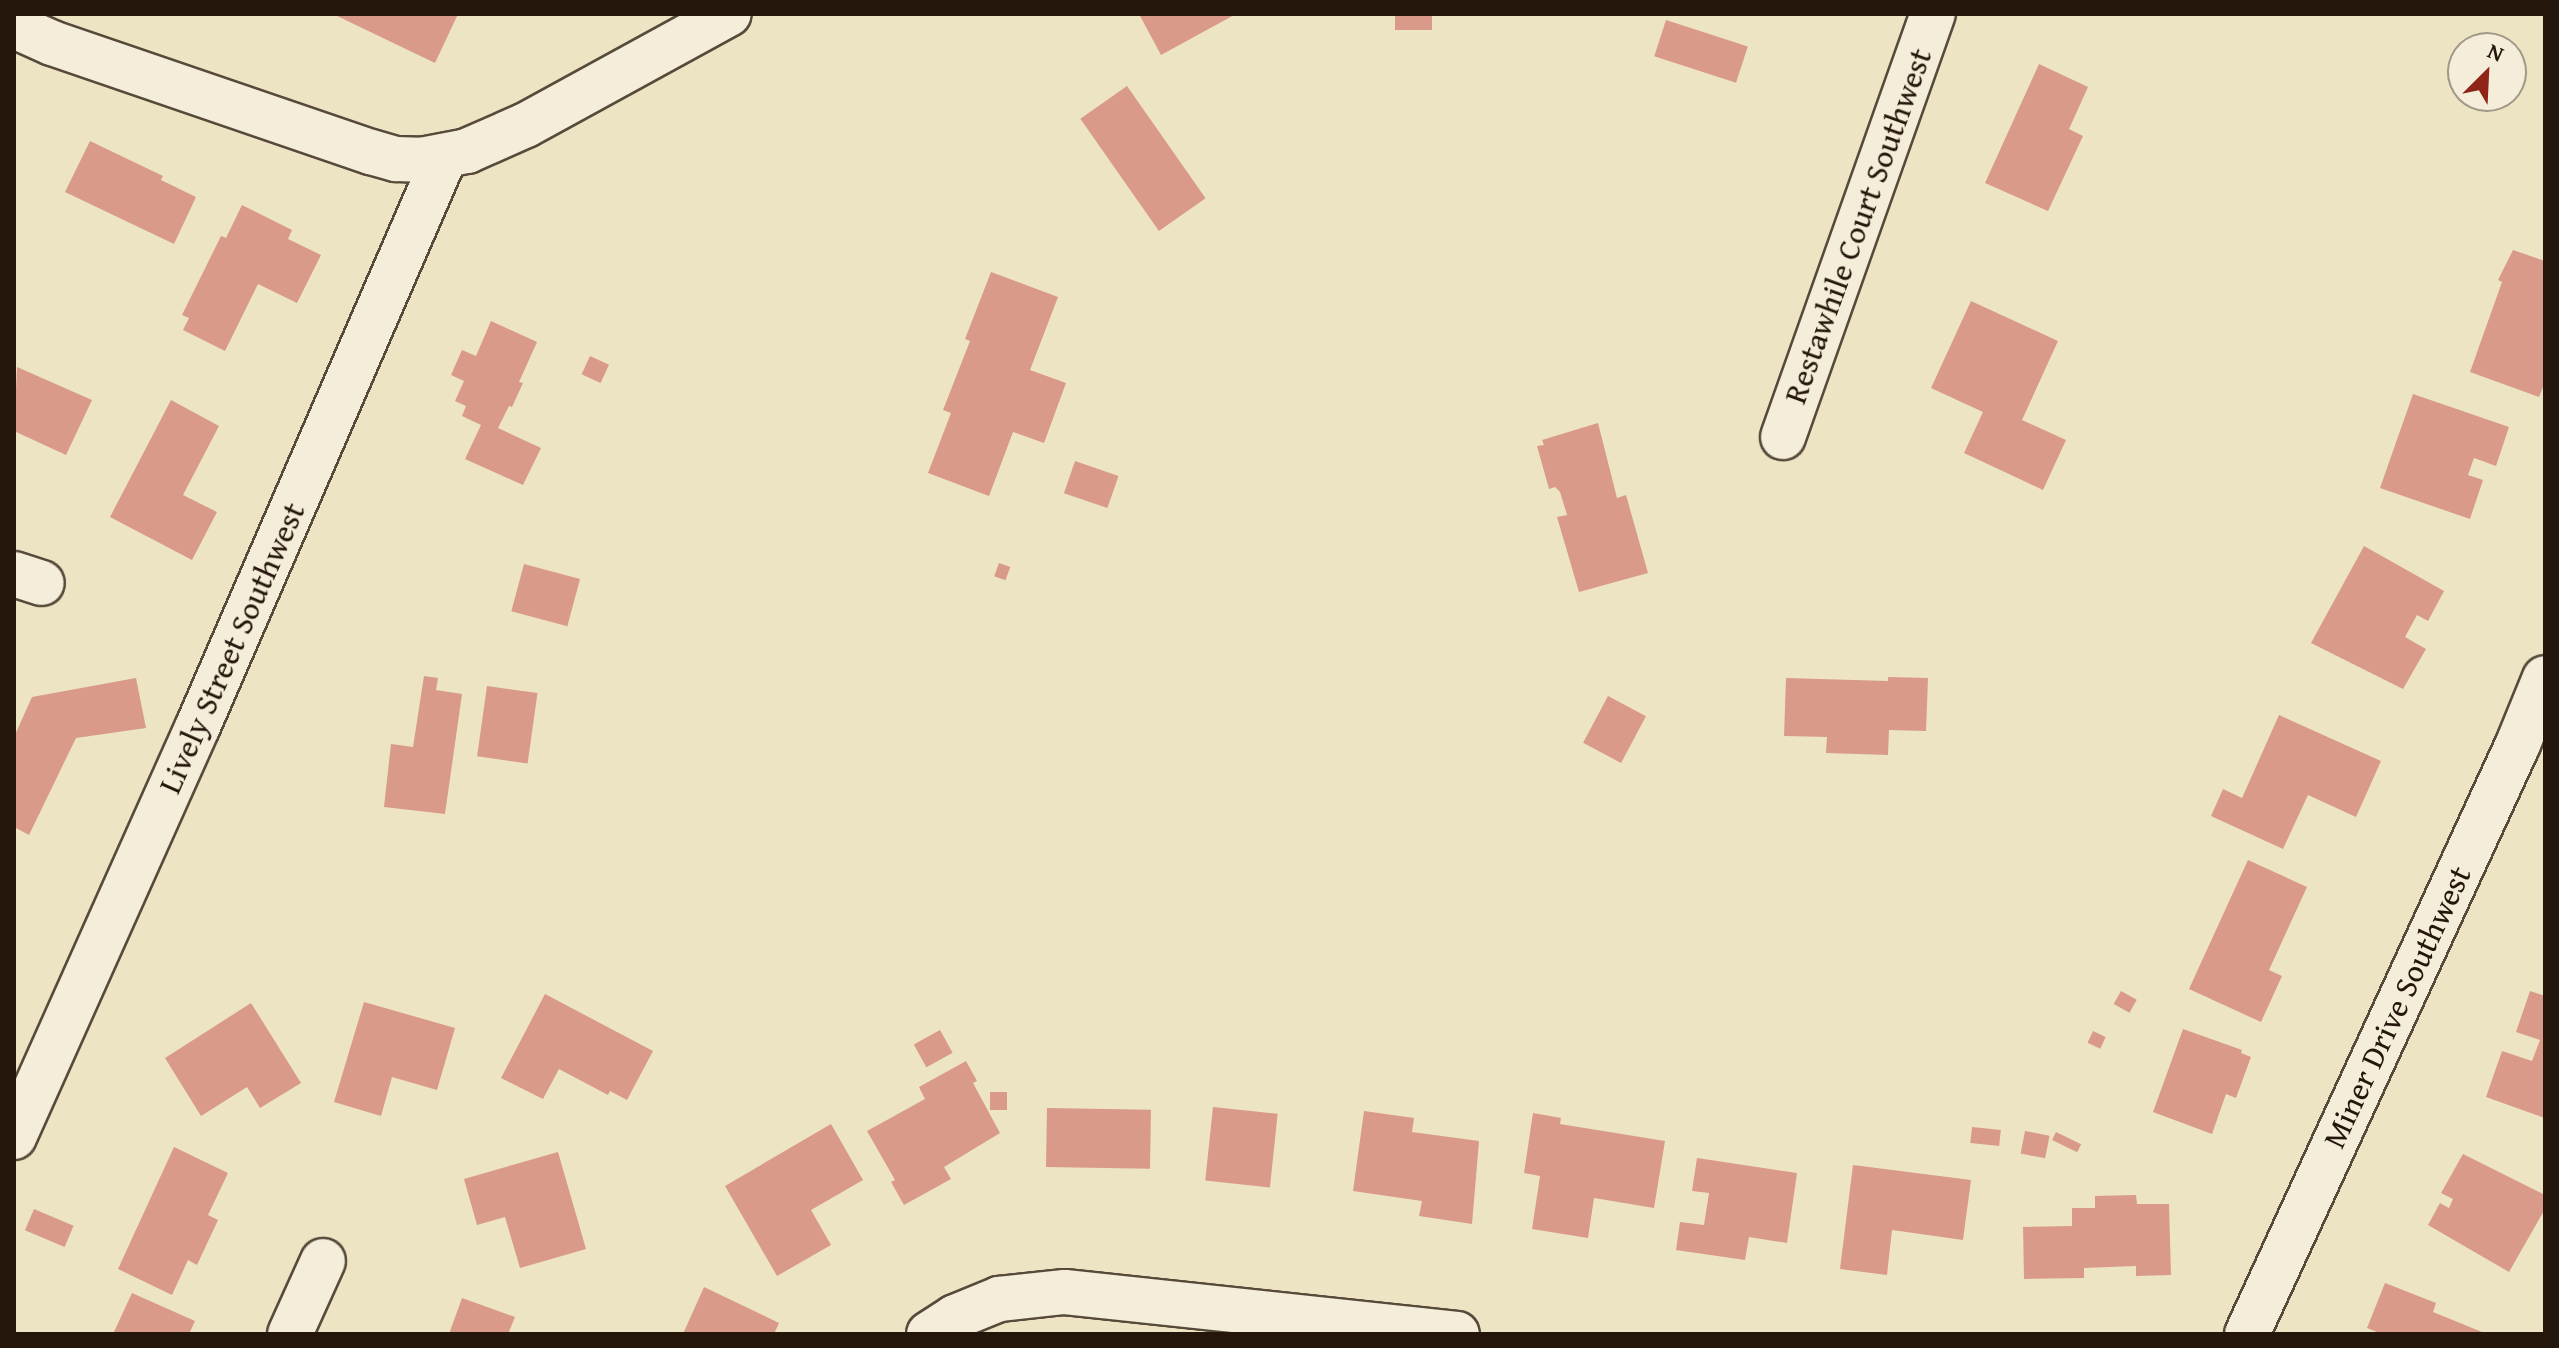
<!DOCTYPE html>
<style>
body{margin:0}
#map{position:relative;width:2559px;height:1348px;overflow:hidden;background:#ede4c4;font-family:"Gentium Book Plus",serif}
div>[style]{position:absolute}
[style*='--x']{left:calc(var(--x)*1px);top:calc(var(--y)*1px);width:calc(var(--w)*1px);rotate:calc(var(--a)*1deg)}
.building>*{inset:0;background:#d99a89;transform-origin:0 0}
.roads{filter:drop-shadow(2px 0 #574a3a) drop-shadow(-2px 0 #574a3a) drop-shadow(0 2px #574a3a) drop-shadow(0 -2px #574a3a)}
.minor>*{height:44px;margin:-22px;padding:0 22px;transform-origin:22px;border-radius:22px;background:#f3edd9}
span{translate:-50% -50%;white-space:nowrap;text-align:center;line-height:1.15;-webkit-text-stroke:7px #f3edd9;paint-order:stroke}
.street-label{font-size:32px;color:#25160c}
.frame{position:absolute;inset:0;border:16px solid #25160c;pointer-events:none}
.north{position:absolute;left:2447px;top:32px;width:80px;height:80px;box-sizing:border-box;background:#f3edd9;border:2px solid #a19787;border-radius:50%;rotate:24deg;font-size:22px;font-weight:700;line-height:32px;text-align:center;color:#25160c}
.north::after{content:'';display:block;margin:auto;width:28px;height:36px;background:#8f2418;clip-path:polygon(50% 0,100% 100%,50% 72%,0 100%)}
</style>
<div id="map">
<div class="building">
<div style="clip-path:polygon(333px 14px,458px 14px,435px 63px)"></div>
<div style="clip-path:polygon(1139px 14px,1236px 14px,1161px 55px)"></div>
<div style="left:1395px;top:14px;width:37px;height:16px"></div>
<div style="left:1666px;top:20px;width:86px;height:38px;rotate:18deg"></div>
<div style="clip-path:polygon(2039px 64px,2088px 87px,2069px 129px,2083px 136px,2048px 211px,1985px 183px)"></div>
<div style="left:1127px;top:86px;width:137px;height:57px;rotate:55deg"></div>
<div style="clip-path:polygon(90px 141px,163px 176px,161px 180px,196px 197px,174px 244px,65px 192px)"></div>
<div style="clip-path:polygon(242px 205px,292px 230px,288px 239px,321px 255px,297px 303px,258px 284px,225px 351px,183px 330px,189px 318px,182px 315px,221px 236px,226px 238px)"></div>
<div style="clip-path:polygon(2513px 250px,2545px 261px,2545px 382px,2539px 397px,2470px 372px,2502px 282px,2498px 280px)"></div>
<div style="clip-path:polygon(991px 272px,1058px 297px,1030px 370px,1066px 383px,1044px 443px,1013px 432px,989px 496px,928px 473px,951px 413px,943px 410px,970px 341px,965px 339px)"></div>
<div style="clip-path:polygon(1971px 301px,2058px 341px,2022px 420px,2066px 440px,2043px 490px,1964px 453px,1983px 412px,1931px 388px)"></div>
<div style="clip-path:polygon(491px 321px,537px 342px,519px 382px,523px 383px,512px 407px,509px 406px,498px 428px,541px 448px,523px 485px,465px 459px,481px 425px,462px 416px,466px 406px,455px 401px,464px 381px,451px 375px,462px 350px,476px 356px)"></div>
<div style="left:590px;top:356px;width:21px;height:20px;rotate:25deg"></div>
<div style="clip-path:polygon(17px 367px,92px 400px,66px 455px,14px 431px)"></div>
<div style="clip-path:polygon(2413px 394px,2509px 427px,2496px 466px,2474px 458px,2468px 475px,2483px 480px,2470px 519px,2380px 488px)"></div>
<div style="clip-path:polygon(171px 400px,219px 426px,183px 495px,217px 512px,192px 560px,110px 517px)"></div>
<div style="clip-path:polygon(1598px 423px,1617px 498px,1626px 495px,1648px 573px,1579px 592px,1557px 517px,1567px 515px,1560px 492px,1555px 487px,1549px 489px,1537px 446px,1544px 445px,1542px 440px)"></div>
<div style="left:1075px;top:461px;width:46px;height:34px;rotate:19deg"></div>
<div style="clip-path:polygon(2364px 546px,2444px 591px,2428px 621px,2417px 615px,2405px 637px,2426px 649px,2403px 689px,2311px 643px)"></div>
<div style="left:999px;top:563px;width:12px;height:14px;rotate:20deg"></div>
<div style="left:524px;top:564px;width:58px;height:49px;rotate:15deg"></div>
<div style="clip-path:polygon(424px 676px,438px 678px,436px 690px,462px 694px,445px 814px,384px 807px,391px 744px,413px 747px)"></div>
<div style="clip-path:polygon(1888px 677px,1928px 678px,1926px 731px,1889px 730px,1888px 755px,1826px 753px,1827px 737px,1784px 736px,1786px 678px,1888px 681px)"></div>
<div style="clip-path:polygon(136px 678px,146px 728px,76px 738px,29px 835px,14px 827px,14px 737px,32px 697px)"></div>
<div style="left:487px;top:686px;width:51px;height:71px;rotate:8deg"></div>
<div style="left:1608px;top:696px;width:43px;height:53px;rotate:28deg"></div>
<div style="clip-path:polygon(2279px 715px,2381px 761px,2356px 817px,2308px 795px,2283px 849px,2211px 816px,2223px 789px,2242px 798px)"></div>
<div style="clip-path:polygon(2248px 860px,2307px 887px,2269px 970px,2282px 976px,2261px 1022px,2189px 989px)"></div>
<div style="left:2121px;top:991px;width:18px;height:15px;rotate:29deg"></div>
<div style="clip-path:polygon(2530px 991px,2545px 996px,2545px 1118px,2486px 1097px,2502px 1051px,2532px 1061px,2540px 1040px,2516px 1032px)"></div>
<div style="clip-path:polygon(545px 994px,653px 1051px,627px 1100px,610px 1091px,608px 1095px,559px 1069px,543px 1099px,501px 1078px)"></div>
<div style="clip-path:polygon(364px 1002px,455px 1028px,437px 1090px,392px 1077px,381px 1116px,334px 1102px)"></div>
<div style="clip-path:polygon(251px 1003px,301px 1083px,260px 1108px,247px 1087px,201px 1116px,165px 1058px)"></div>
<div style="clip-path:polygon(2183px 1029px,2242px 1050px,2241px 1053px,2251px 1057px,2236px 1098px,2226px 1094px,2212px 1134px,2153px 1112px)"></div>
<div style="left:940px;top:1030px;width:26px;height:30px;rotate:61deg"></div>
<div style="left:2093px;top:1031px;width:14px;height:13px;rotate:25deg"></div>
<div style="clip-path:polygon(966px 1061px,977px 1081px,973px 1083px,1000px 1133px,944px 1167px,951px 1179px,904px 1205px,891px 1182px,895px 1180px,867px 1131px,925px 1099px,919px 1087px)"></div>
<div style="left:1007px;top:1092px;width:18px;height:17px;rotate:90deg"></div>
<div style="left:1213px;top:1107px;width:65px;height:74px;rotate:6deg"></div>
<div style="left:1047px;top:1108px;width:104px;height:59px;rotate:1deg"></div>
<div style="clip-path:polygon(1364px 1111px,1414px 1118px,1412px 1132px,1479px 1141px,1472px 1224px,1419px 1216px,1422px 1201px,1353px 1191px)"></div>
<div style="clip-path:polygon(1533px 1113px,1561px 1118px,1560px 1124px,1665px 1141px,1654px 1208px,1594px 1198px,1588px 1238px,1532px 1229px,1540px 1176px,1524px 1173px)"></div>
<div style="clip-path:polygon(831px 1124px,863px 1180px,811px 1210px,831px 1245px,777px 1276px,725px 1186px)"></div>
<div style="left:1972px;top:1127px;width:29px;height:16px;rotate:6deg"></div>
<div style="left:2025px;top:1131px;width:25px;height:23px;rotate:11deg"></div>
<div style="left:2056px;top:1132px;width:28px;height:9px;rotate:26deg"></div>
<div style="clip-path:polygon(174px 1147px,228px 1173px,208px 1215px,218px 1220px,197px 1265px,188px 1260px,172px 1295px,118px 1269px)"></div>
<div style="clip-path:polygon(558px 1152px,586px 1249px,520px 1268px,505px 1217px,477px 1225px,464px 1179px)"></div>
<div style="clip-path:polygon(2463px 1154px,2545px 1195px,2545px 1209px,2509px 1272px,2428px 1225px,2440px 1203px,2449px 1208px,2453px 1199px,2441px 1193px)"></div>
<div style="clip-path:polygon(1697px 1158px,1797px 1173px,1787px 1243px,1749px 1237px,1745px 1260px,1676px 1250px,1680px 1222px,1704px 1225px,1709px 1193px,1692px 1191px)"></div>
<div style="clip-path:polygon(1853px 1165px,1971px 1180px,1963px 1240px,1892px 1230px,1887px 1275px,1840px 1269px)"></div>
<div style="clip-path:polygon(2136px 1195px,2137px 1204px,2169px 1204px,2171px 1275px,2136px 1276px,2136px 1266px,2084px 1268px,2084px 1278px,2024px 1279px,2023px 1227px,2072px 1226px,2072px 1208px,2095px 1208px,2095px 1196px)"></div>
<div style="left:34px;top:1209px;width:43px;height:23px;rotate:23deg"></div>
<div style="clip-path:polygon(2385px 1283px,2436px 1303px,2433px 1312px,2487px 1334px,2382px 1334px,2367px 1328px)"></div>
<div style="clip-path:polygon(704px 1287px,779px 1323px,774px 1334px,683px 1334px)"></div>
<div style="clip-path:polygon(132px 1293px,195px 1321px,189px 1334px,113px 1334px)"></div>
<div style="clip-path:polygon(462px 1298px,515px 1317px,508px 1334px,449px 1334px)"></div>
</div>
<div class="roads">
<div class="minor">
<div style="--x:14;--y:26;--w:42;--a:24.1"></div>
<div style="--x:52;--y:43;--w:337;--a:18.9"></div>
<div style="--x:371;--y:152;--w:26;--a:16"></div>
<div style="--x:396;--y:159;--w:24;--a:2"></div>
<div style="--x:420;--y:160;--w:48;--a:-10.8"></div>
<div style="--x:467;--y:151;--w:64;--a:-23.8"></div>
<div style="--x:526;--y:125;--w:231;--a:-28.7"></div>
<div style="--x:1783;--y:437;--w:449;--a:-70.5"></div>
<div style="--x:14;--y:574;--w:29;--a:18"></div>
<div style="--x:14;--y:1137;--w:450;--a:-65.9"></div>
<div style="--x:198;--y:726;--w:621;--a:-66.57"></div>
<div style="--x:290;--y:1334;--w:80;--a:-65.7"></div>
<div style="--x:929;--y:1334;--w:31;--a:-33"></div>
<div style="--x:955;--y:1317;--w:48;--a:-22.2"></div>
<div style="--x:999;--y:1299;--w:66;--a:-6.1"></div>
<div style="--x:1065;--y:1292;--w:394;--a:6.1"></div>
<div style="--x:2247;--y:1334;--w:649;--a:-65.33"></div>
<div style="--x:2518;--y:744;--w:71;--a:-67.8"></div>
</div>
</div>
<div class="street-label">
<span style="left:1858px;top:226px;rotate:-70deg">Restawhile Court Southwest</span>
<span style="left:232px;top:648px;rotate:-66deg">Lively Street Southwest</span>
<span style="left:2397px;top:1007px;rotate:-65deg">Miner Drive Southwest</span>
</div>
<div class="frame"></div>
<div class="north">N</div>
</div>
